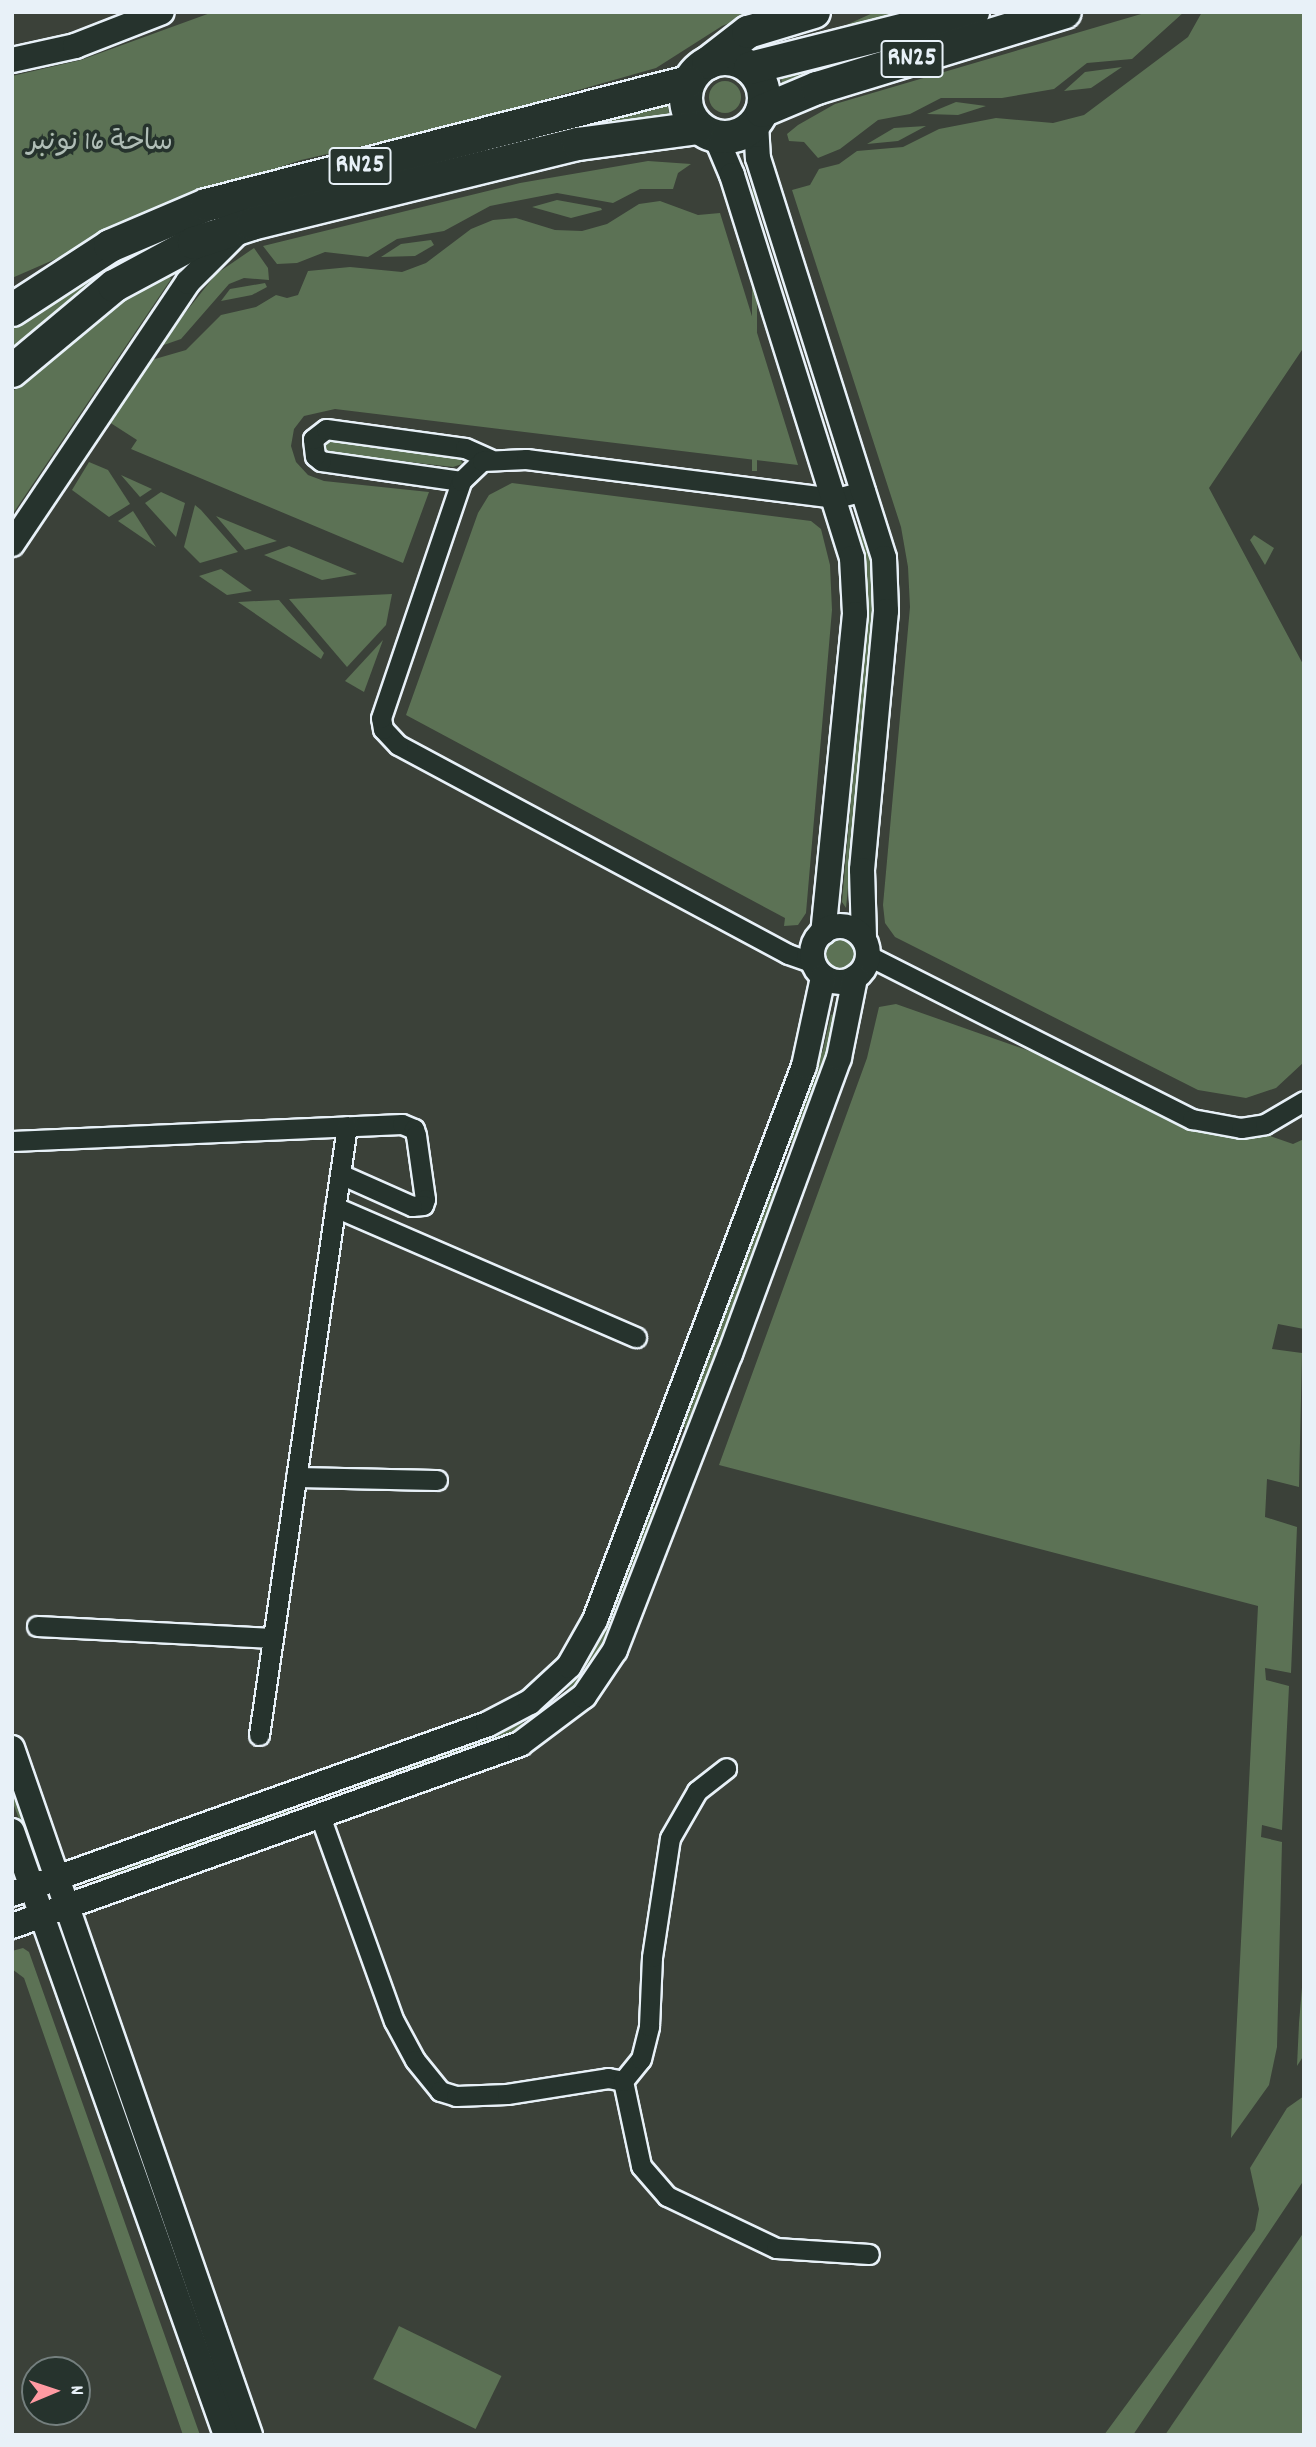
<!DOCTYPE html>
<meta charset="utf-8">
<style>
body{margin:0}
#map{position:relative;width:1316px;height:2447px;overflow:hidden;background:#3b4139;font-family:Dekko,"Playpen Sans Arabic",sans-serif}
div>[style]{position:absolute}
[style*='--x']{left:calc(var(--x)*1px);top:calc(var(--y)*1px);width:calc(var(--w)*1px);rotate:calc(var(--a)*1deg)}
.green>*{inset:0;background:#5c7255;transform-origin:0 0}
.round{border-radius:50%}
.roads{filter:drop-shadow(2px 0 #e8f1f8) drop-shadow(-2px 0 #e8f1f8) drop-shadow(0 2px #e8f1f8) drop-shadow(0 -2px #e8f1f8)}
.minor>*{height:19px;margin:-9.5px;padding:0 9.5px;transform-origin:9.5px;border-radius:9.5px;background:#26332d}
.tertiary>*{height:24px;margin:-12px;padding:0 12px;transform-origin:12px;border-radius:12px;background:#26332d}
.tertiary>.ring{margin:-12px;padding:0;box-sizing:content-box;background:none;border:24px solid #26332d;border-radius:50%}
.trunk>*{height:32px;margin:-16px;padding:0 16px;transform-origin:16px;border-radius:16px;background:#26332d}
.trunk>.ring{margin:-16px;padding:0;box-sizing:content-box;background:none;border:32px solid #26332d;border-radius:50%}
span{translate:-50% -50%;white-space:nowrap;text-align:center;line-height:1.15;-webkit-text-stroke:7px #26332d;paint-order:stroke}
.shield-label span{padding:2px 5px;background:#26332d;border:2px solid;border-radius:5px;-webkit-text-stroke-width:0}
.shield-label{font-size:26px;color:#e8f1f8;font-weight:700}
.park-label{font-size:28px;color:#b0beb7}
.frame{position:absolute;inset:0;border:14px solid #e8f1f8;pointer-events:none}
.north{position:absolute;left:21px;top:2356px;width:70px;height:70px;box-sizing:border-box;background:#26332d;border:2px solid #747f7e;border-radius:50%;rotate:88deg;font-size:19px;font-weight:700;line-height:28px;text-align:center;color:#e8f1f8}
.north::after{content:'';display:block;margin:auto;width:24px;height:32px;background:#ff9aa2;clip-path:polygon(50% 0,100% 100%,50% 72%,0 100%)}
</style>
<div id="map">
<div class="green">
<div style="clip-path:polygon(213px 12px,756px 12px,722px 26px,656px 68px,455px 125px,301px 160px,223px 186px,12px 278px,12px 76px,81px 60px)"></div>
<div style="clip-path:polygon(875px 12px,913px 12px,846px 30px,844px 26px)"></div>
<div style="clip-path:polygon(1148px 12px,1184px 12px,1132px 59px,1087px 63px,1054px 89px,1002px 98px,941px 98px,910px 114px,878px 120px,840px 149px,818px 158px,804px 142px,789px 141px,787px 134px,798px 125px,835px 104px)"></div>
<div style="clip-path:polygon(1202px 12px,1304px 12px,1304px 347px,1209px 488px,1304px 666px,1304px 1062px,1276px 1088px,1246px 1098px,1198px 1090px,895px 937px,885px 923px,883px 905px,910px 607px,908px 567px,901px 527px,792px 190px,810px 185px,819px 169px,839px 164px,857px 151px,903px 147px,939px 129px,996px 118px,1053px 123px,1084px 115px,1188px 37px)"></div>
<div style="clip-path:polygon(936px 38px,783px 87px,781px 78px)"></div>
<div style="clip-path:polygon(1122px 67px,1091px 88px,1064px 91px,1085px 72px)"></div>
<div class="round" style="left:709px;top:81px;width:32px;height:32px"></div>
<div style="clip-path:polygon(956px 102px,986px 106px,958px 115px,927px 114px)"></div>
<div style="clip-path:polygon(668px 104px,669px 114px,579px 130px,252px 210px,12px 356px,12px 321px,141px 246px,241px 207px)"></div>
<div style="clip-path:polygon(926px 126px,898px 141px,867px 144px,894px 128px)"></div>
<div style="clip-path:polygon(648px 161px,691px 164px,678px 173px,673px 189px,640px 189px,613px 203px,557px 193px,490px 206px,444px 231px,397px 239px,368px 257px,325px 252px,297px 263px,277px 264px,263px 246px,520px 183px)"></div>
<div style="left:752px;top:189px;width:5px;height:282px"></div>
<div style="clip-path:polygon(557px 200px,601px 208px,602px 210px,571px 218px,532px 207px)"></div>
<div style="clip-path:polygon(660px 201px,698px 215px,720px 213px,798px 465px,335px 409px,304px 416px,294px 429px,291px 446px,296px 462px,308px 475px,324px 481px,429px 492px,403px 563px,131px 449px,137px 440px,109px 422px,148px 361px,186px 350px,221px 315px,256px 307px,276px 295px,287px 298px,298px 295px,308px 271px,350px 267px,402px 272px,426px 263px,471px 229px,493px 220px,516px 218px,555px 230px,582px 231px,607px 224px,639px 204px)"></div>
<div style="clip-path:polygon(431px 240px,434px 245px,415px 256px,381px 257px,401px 244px)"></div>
<div style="clip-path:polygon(254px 248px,268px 268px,269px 280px,244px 278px,229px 284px,181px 339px,158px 347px,216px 274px)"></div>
<div style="clip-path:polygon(169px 274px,171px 279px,12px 515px,12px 392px,129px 295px)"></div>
<div style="clip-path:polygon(265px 283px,267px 287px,252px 295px,221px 301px,230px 289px)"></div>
<div style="clip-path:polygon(325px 438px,460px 455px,462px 464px,453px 467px,329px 453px,324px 451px,321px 442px)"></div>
<div style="clip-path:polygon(89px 462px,108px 470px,130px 504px,109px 517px,72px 490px)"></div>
<div style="clip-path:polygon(121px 475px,152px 489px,140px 497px)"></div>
<div style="clip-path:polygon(512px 483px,811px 521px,821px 529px,830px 565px,832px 610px,806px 913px,798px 925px,784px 926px,785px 918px,406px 715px,478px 513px,489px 495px)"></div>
<div style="clip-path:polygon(161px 492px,185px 503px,176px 537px,145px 503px)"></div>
<div style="clip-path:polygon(195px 505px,201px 510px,238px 552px,200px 563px,184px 547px)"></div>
<div style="clip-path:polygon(133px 511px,156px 547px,118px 521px)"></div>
<div style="clip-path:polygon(216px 516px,277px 541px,245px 550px)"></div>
<div style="clip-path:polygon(858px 516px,872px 553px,876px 604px,846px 908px,842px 902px,868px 604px)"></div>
<div style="clip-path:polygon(1254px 535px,1274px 548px,1265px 565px,1250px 540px)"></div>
<div style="clip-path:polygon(289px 546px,357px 574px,322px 580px,264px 555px)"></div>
<div style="clip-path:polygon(221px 569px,252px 591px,227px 595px,199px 576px)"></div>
<div style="clip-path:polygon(392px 594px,386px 625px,347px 667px,289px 599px)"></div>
<div style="clip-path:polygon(279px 600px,324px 653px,321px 659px,238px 602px)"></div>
<div style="clip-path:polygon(383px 640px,364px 692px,345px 681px)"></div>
<div class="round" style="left:826px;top:939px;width:30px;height:30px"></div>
<div style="clip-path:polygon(896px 1004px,1293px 1144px,1304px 1139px,1304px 1329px,1278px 1324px,1272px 1349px,1302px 1353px,1299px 1487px,1267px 1479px,1265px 1517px,1297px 1527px,1291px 1673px,1265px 1668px,1266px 1680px,1289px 1686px,1282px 1830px,1262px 1825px,1261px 1837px,1282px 1842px,1277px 2047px,1269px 2085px,1231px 2138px,1258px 1606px,719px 1465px,867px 1058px,879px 1007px)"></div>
<div style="clip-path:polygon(836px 1013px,837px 1031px,792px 1144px,788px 1140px,823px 1050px,831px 1015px)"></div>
<div style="clip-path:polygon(775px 1189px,776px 1194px,686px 1430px,683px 1425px,769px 1190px)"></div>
<div style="clip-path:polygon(656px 1507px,604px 1645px,579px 1682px,561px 1699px,598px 1643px,651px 1508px)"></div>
<div style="clip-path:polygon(522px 1722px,525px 1729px,359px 1787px,360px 1783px)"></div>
<div style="clip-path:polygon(12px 1777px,44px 1867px,42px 1872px,38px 1871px,12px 1800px)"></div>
<div style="clip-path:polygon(289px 1808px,293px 1813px,97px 1883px,99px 1877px)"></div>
<div style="clip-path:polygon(23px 1948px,29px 1952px,200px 2435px,183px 2435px,24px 1978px,12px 1969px,12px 1951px)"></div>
<div style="clip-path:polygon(1304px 1964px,1304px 2055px,1297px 2066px,1299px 2023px)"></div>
<div style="clip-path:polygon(1304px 2096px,1304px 2180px,1133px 2435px,1104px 2435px,1255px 2230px,1259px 2209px,1250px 2168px,1287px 2108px)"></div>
<div style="clip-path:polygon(1304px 2232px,1304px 2435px,1165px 2435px)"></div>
<div style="left:399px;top:2326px;width:114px;height:59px;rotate:26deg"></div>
</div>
<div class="roads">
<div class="minor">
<div style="--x:461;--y:481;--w:141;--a:-171.9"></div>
<div style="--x:321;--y:461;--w:8;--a:-140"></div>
<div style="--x:315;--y:456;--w:17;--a:-97"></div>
<div style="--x:313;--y:439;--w:16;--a:-38"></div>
<div style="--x:326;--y:429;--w:140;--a:7.8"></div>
<div style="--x:465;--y:448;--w:27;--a:24"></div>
<div style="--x:869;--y:956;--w:362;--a:26.8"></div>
<div style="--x:1192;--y:1119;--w:50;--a:10.4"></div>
<div style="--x:1241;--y:1128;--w:24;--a:-9"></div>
<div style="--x:1265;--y:1124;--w:45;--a:-30.5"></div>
<div style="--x:814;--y:963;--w:28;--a:-161"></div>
<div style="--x:788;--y:954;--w:442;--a:-151.8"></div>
<div style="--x:398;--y:745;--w:22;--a:-133"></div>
<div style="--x:383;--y:729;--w:11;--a:-100"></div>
<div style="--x:381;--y:718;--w:250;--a:-71.3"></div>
<div style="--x:461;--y:481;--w:29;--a:-44"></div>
<div style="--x:482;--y:461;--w:44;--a:-2.6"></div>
<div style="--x:526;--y:459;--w:312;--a:7.2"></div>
<div style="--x:836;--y:498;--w:30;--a:-14"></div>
<div style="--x:12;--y:1141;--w:390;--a:-2.5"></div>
<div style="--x:402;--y:1124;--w:13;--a:23"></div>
<div style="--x:414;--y:1129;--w:6;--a:72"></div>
<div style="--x:416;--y:1135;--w:65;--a:82"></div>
<div style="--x:425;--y:1199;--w:6;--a:108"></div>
<div style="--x:423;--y:1205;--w:11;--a:175"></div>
<div style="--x:412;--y:1206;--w:79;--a:-156"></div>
<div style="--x:335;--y:1207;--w:328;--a:23.4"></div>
<div style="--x:296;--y:1477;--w:141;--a:1.2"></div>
<div style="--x:37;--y:1626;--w:236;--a:2.9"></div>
<div style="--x:259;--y:1735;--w:615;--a:-81.78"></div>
<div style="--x:320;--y:1816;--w:218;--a:70.2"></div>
<div style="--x:394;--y:2021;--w:44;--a:61.7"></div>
<div style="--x:415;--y:2060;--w:40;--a:51"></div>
<div style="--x:440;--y:2091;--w:17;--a:17"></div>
<div style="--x:456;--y:2096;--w:51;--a:-2.2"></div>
<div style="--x:507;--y:2094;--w:102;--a:-9"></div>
<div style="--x:608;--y:2078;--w:15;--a:11"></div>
<div style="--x:623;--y:2081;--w:87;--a:78"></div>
<div style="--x:641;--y:2166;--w:40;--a:49"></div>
<div style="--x:667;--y:2196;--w:121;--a:25.5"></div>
<div style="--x:776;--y:2248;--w:93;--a:3.7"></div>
<div style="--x:623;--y:2081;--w:28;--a:-51"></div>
<div style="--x:641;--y:2059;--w:34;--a:-76"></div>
<div style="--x:649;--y:2026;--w:69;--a:-87.5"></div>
<div style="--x:652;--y:1957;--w:120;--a:-81.4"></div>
<div style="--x:670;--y:1838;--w:54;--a:-60.1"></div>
<div style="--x:697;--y:1791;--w:37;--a:-38"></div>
</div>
<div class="tertiary">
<div style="--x:12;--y:60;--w:65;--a:-12.5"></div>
<div style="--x:75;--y:46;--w:93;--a:-21.3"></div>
<div style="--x:756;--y:122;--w:36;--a:87"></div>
<div style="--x:758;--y:158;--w:419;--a:72.5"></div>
<div style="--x:884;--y:558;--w:53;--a:87.8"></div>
<div style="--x:886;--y:611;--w:260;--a:95.3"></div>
<div style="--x:862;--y:870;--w:68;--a:88.3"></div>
<div style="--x:716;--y:137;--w:41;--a:67.2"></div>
<div style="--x:732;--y:175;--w:401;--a:72.6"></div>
<div style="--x:852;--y:558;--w:56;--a:86.9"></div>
<div style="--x:855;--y:614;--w:320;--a:95.7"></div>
<div style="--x:12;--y:544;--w:316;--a:-56.1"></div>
<div style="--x:188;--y:282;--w:68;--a:-45"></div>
<div class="ring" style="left:812px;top:926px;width:32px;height:32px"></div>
<div style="--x:12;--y:1748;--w:727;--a:70.89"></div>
<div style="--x:12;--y:1831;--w:641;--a:70.49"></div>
<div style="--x:12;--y:1894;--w:505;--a:-19.65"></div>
<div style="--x:488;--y:1724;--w:47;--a:-27.6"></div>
<div style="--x:530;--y:1702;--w:53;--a:-42.7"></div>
<div style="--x:569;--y:1666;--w:53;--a:-60.5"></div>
<div style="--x:595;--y:1620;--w:592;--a:-69.33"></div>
<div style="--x:804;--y:1066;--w:91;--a:-77.9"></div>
<div style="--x:12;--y:1926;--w:540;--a:-19.71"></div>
<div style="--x:520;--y:1744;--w:80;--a:-36.9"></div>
<div style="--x:584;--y:1696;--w:55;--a:-56"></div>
<div style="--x:615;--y:1650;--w:318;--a:-68.8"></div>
<div style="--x:730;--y:1354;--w:315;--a:-69.8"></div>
<div style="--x:839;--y:1058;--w:82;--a:-78.7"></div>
</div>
<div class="trunk">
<div class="ring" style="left:686px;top:59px;width:46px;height:46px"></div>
<div style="--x:708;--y:63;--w:51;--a:-37.8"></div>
<div style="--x:748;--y:32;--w:69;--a:-16.9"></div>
<div style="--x:750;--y:68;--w:230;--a:-14.1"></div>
<div style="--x:762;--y:111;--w:60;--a:-22.7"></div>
<div style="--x:817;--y:88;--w:259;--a:-17"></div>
<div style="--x:12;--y:310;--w:117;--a:-33.1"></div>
<div style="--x:110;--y:246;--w:104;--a:-23.1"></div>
<div style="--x:206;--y:205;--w:498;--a:-14.3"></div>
<div style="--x:12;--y:371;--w:133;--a:-39.8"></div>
<div style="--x:114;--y:286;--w:91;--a:-28.3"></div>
<div style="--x:194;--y:243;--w:61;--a:-18.1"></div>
<div style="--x:252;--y:224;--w:336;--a:-13.8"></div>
<div style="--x:578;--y:144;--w:121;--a:-7.6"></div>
</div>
</div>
<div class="shield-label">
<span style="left:912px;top:59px">RN25</span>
<span style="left:360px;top:166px">RN25</span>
</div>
<div class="park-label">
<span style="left:100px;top:144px">ساحة 16 نونبر</span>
</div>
<div class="frame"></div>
<div class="north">N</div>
</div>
